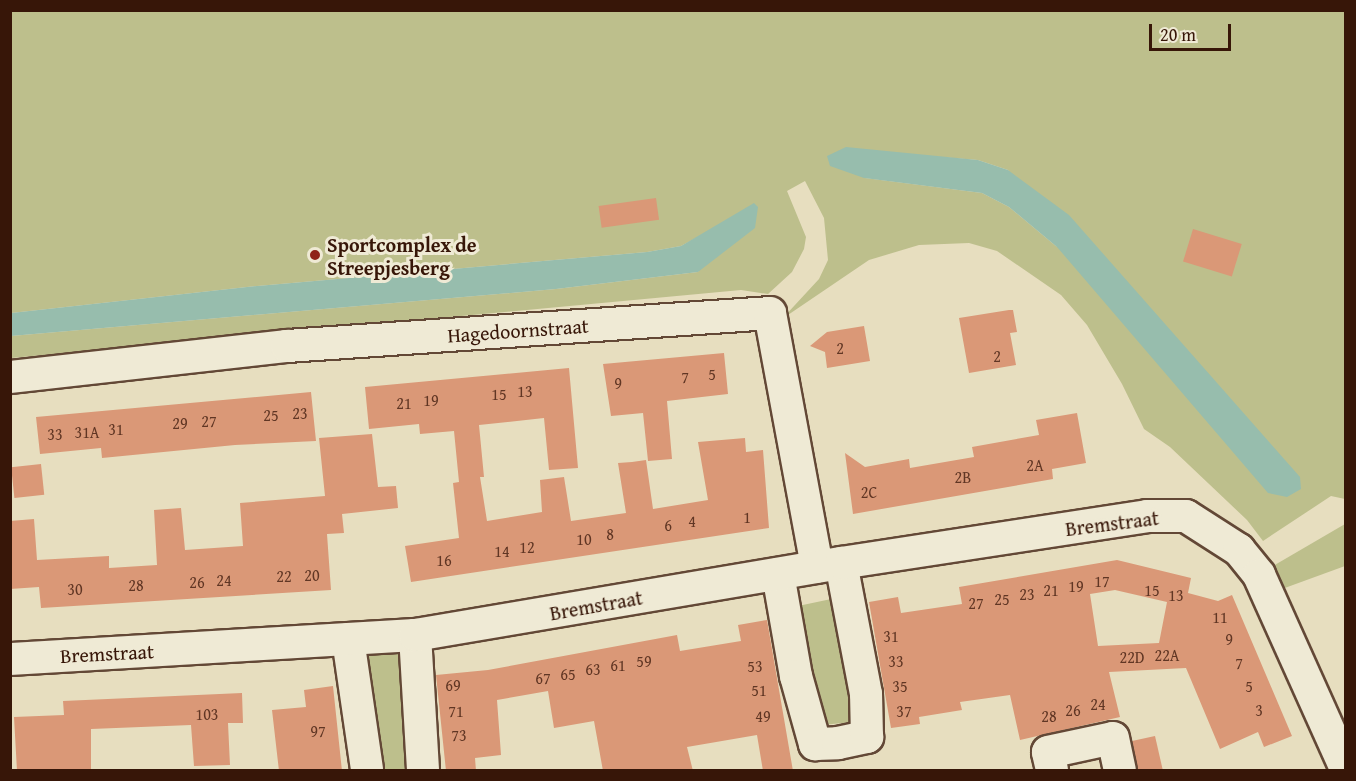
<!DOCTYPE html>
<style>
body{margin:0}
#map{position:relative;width:1356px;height:781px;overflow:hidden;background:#e7debf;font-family:"Gentium Book Plus",serif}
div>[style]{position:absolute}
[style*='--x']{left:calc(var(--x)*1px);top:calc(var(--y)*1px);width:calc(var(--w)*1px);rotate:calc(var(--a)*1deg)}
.green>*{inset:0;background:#bdbf8c}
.water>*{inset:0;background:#97bdad}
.building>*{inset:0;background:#da9877;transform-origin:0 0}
.roads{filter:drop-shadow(2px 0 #634836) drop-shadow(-2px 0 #634836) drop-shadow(0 2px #634836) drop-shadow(0 -2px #634836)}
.street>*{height:32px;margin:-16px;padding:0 16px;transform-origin:16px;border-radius:16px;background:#efead5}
.dots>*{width:16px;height:16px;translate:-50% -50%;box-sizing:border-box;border:3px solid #efead5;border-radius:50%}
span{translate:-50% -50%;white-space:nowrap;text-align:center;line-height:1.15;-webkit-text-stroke:6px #efead5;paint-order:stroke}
.number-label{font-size:16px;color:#603624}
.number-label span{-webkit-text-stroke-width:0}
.poi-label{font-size:20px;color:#371608;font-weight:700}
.left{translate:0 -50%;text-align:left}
.street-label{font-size:20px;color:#371608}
.frame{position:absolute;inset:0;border:12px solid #371608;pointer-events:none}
.scale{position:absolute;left:1149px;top:24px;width:82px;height:27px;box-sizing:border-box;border:3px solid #371608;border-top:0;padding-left:8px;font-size:18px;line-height:21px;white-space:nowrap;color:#371608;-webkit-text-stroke:4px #efead5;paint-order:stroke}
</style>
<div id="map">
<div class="green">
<div style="clip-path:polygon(evenodd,11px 11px,1345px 11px,1345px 499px,1331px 496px,1263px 541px,1247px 520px,1170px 447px,1144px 429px,1122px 384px,1087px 325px,1061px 295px,997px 251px,969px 243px,919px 245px,869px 260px,782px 319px,819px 279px,828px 260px,824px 218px,805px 181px,787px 191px,806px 237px,804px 249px,792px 272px,768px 294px,741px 290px,11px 358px,11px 336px,556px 289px,698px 272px,718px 226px,681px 246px,647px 252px,257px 286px,11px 313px,11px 11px,915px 155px,978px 160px,1008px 170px,1057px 247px,1009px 207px,982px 193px,865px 178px,915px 155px)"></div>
<div style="clip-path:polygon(1345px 524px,1345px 566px,1282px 589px,1273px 566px)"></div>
<div style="clip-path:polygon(836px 598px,853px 722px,822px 725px,798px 606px)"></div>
<div style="clip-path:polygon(401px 647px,416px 770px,373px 770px,363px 650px)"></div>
</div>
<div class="water">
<div style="clip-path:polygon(846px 147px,978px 160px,1008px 170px,1069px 215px,1300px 477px,1301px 489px,1287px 497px,1268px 493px,1057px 247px,1009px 207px,982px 193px,864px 178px,830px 166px,827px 156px)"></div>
<div style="clip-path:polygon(754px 203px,758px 207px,755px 228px,698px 272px,556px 289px,11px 336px,11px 313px,257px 286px,647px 252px,681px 246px)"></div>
</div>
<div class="building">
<div style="left:656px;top:198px;width:22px;height:58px;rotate:82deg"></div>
<div style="left:1193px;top:229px;width:51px;height:34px;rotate:17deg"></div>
<div style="clip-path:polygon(1009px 310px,1013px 310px,1017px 332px,1010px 333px,1016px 365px,969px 373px,959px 318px)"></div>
<div style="clip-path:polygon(864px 326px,870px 361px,827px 368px,825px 352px,810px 346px,827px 332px)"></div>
<div style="clip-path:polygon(724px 353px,728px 394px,667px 401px,672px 459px,648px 461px,643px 413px,611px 416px,603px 364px)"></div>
<div style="clip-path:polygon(569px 368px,578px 468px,549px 470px,544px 418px,479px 425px,484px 477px,480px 477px,487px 521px,542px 512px,540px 480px,564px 477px,571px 521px,626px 513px,618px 463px,632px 462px,646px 460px,653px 509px,708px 500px,698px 442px,745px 438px,746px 452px,763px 450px,769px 528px,411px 582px,405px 546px,459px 538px,453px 483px,459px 482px,454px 431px,420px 434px,419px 424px,369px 429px,365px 387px)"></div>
<div style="clip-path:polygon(311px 392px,316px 441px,235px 445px,102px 458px,101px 448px,40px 454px,36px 417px)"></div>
<div style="clip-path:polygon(1077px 413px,1086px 463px,1052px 469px,1053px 479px,853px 514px,845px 453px,865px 467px,909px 459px,910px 468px,974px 457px,972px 447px,1039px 435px,1036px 420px)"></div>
<div style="clip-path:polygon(372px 434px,378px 487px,396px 486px,398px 508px,342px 514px,344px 533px,327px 534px,331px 590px,41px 608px,39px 587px,10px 589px,10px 521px,34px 519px,37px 560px,109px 556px,109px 568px,157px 565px,154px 510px,181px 508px,185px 550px,243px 546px,240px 503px,325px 496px,319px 438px)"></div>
<div style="left:41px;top:464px;width:31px;height:30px;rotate:84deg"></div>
<div style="clip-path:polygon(evenodd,1117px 560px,1191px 578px,1188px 593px,1218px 601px,1232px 595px,1292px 736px,1264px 747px,1258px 732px,1220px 749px,1186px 668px,1109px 672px,1120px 717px,1020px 740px,1010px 695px,960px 702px,962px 710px,919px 717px,920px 724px,891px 728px,869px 602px,898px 597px,901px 613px,962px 604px,959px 587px,1117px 560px,1115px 590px,1167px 602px,1159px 643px,1098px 646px,1090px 594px,1115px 590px)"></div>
<div style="clip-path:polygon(767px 620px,793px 771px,763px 771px,757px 735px,687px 747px,693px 771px,603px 771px,594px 721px,554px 728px,548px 691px,497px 700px,501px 755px,475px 758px,476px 771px,446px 771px,436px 675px,488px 670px,677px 635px,680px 651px,741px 641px,738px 625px)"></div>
<div style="clip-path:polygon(333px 686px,342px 771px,279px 771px,272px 710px,306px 707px,304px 690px)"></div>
<div style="clip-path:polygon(242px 693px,243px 723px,228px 723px,230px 765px,194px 766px,191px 725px,91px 729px,91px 771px,17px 771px,14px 717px,64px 715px,63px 701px)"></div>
<div style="clip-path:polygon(1155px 736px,1163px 771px,1137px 771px,1132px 741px)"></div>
</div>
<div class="roads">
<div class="street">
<div style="--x:10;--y:377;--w:279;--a:-6.4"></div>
<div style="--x:287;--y:346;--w:484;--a:-3.9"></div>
<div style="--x:770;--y:313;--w:258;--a:79.5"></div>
<div style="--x:778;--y:574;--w:104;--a:80"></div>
<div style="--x:796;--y:676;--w:71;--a:74.4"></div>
<div style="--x:815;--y:744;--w:23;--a:-2"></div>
<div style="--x:838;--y:743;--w:30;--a:-12"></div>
<div style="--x:867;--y:737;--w:43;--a:-91.3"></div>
<div style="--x:866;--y:694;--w:133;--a:-100.8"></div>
<div style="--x:415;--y:635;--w:135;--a:86.6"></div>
<div style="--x:348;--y:639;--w:132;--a:81.7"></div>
<div style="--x:10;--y:659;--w:406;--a:-3.4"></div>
<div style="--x:415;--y:635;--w:432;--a:-9.6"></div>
<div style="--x:841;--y:563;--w:310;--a:-8.7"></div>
<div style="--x:1147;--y:516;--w:39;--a:0"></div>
<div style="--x:1186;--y:516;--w:63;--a:32.7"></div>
<div style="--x:1239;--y:550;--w:32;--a:51"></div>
<div style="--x:1259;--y:575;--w:213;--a:65.8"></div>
<div style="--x:1052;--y:770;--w:18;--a:-103"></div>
<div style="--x:1048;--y:752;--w:66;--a:-12.2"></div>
<div style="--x:1113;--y:738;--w:33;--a:78"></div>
</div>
</div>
<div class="dots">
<div style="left:315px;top:255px;background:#8f2418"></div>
</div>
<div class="number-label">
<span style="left:840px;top:348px">2</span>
<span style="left:997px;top:356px">2</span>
<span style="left:712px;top:374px">5</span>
<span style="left:685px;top:377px">7</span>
<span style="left:618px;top:383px">9</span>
<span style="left:525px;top:391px">13</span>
<span style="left:499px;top:394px">15</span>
<span style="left:431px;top:400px">19</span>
<span style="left:404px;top:403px">21</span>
<span style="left:300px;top:413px">23</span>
<span style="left:271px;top:415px">25</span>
<span style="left:209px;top:421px">27</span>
<span style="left:180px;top:423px">29</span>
<span style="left:116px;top:429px">31</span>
<span style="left:87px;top:432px">31A</span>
<span style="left:55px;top:434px">33</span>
<span style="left:1035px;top:465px">2A</span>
<span style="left:963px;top:477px">2B</span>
<span style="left:869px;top:492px">2C</span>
<span style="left:747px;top:517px">1</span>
<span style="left:692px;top:521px">4</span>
<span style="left:668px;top:525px">6</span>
<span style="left:610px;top:534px">8</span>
<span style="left:584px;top:539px">10</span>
<span style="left:527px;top:547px">12</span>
<span style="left:502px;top:551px">14</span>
<span style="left:444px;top:560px">16</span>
<span style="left:312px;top:575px">20</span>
<span style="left:284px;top:576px">22</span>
<span style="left:224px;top:580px">24</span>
<span style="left:1102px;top:581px">17</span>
<span style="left:197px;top:582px">26</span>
<span style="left:136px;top:585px">28</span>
<span style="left:1076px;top:586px">19</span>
<span style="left:75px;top:589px">30</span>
<span style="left:1051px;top:590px">21</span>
<span style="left:1152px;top:590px">15</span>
<span style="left:1027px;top:594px">23</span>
<span style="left:1176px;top:595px">13</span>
<span style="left:1002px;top:599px">25</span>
<span style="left:976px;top:603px">27</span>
<span style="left:1220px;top:617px">11</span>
<span style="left:891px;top:636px">31</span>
<span style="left:1229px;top:639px">9</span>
<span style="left:1167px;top:655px">22A</span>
<span style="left:1132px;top:657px">22D</span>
<span style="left:644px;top:661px">59</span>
<span style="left:896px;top:661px">33</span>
<span style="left:1239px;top:663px">7</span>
<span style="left:618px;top:665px">61</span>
<span style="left:755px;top:666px">53</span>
<span style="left:593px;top:669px">63</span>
<span style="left:568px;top:674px">65</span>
<span style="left:543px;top:678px">67</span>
<span style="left:453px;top:685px">69</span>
<span style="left:900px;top:686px">35</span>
<span style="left:1249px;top:686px">5</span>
<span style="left:759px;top:690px">51</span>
<span style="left:1098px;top:704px">24</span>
<span style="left:1073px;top:710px">26</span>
<span style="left:1259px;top:710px">3</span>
<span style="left:456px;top:711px">71</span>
<span style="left:904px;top:711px">37</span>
<span style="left:207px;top:714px">103</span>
<span style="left:763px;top:716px">49</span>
<span style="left:1049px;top:716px">28</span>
<span style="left:318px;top:731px">97</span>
<span style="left:459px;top:735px">73</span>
</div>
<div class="poi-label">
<span class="left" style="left:327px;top:256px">Sportcomplex de<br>Streepjesberg</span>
</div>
<div class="street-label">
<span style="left:518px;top:330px;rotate:-4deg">Hagedoornstraat</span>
<span style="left:1112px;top:523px;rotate:-7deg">Bremstraat</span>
<span style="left:596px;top:605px;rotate:-10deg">Bremstraat</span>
<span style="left:107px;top:653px;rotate:-3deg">Bremstraat</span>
</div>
<div class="frame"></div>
<div class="scale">20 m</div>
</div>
